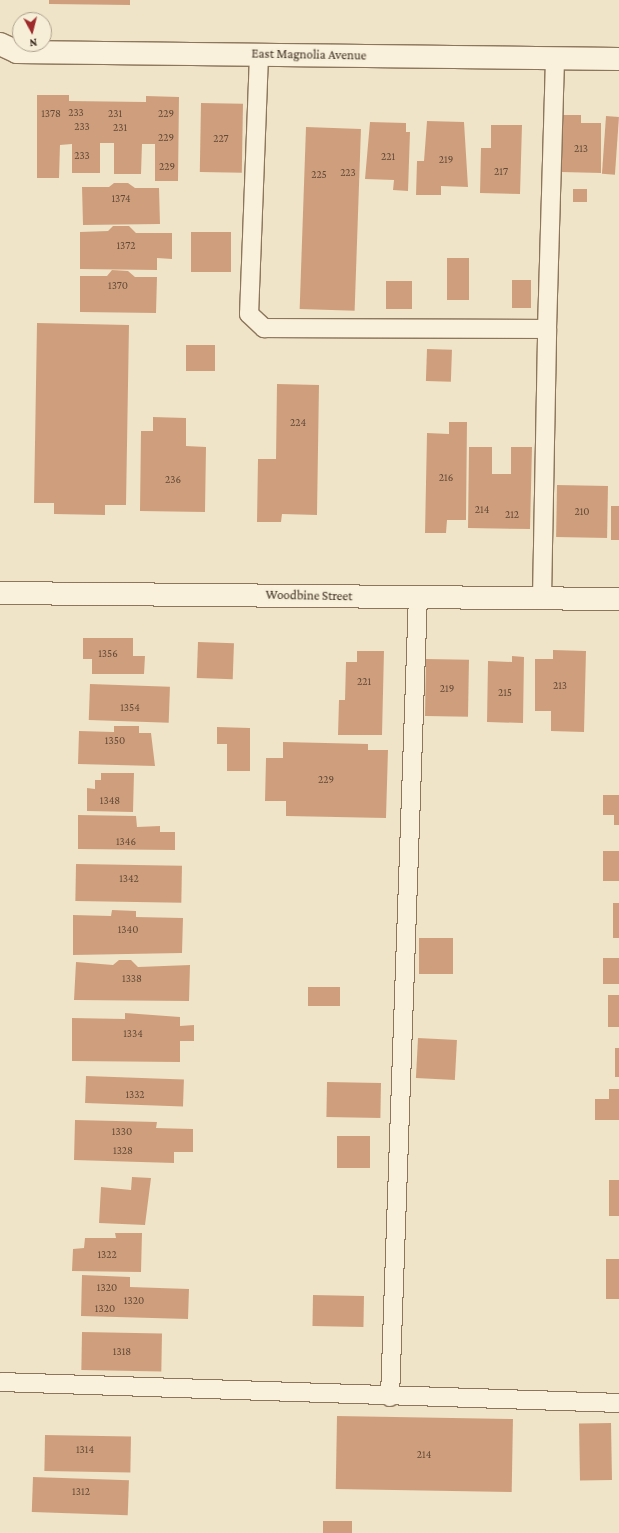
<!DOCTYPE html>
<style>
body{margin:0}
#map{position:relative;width:619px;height:1533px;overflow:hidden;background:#f0e4c8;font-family:"Crimson Pro",serif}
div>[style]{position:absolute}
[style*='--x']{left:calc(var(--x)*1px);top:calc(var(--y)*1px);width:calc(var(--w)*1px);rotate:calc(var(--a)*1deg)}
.building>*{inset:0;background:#cf9f7d;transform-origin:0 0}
.roads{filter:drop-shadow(1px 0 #8d765c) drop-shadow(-1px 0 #8d765c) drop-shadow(0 1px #8d765c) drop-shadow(0 -1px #8d765c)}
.service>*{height:18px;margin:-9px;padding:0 9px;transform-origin:9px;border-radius:9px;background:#faf1dc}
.minor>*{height:22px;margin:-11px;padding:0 11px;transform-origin:11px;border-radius:11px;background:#faf1dc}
span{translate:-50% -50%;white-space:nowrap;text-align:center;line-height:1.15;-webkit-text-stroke:3.5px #f7eed8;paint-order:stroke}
.number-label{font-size:11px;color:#624a37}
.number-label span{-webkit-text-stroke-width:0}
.street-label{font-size:13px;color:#3d2e20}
.north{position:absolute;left:12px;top:12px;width:40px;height:40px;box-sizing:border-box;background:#f7eed8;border:1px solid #ada18e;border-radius:50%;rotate:173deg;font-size:11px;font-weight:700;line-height:16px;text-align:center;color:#3d2e20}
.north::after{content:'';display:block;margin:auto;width:14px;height:18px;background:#9e2a2b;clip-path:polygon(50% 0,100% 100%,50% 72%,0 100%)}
</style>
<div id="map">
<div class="building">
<div style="clip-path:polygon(49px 0,130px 0,130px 5px,49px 4px)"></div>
<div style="clip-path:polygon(37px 95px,69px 95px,69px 101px,146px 102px,146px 96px,179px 97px,178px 181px,155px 181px,155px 144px,142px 144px,141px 174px,114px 174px,114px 143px,100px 143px,100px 173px,72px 173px,72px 144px,60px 145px,59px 178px,37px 178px)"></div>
<div style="left:201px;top:103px;width:42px;height:69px;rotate:1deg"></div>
<div style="clip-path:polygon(562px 115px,581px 115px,581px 123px,601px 123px,601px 173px,561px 172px)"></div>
<div style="left:606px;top:116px;width:13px;height:58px;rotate:4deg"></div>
<div style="clip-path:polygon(427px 121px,464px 122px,468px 187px,441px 186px,441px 195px,416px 195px,417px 161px,424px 161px)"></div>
<div style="clip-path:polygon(370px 122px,406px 123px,406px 132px,410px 132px,408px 191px,393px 190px,394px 180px,365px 179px)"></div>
<div style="clip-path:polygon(491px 125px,522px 125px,520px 194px,480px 193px,481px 148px,491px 148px)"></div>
<div style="left:306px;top:127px;width:55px;height:182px;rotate:2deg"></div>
<div style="clip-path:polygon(114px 183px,128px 183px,135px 188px,159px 188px,160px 224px,83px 225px,82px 187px,109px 187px)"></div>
<div style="left:573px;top:189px;width:14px;height:13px"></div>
<div style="clip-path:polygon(113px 226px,129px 226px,136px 233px,172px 233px,172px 259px,157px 258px,157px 270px,80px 269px,80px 232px,108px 231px)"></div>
<div style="left:231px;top:232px;width:40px;height:40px;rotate:90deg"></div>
<div style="left:447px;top:258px;width:22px;height:42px"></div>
<div style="clip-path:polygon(112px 270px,128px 271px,135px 277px,157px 277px,156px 313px,80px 312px,80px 276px,107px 276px)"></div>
<div style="left:512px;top:280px;width:19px;height:28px"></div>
<div style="left:386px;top:281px;width:26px;height:28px"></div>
<div style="clip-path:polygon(37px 323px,129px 325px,126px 505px,105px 505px,105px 515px,54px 514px,54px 503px,34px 503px)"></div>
<div style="left:186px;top:345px;width:29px;height:26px"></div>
<div style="left:427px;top:349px;width:25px;height:32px;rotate:2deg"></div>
<div style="clip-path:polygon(277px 384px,319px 385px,317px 515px,282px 514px,281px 522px,257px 522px,258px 459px,276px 459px)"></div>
<div style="clip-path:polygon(153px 417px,186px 418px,186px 446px,206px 447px,205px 512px,140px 511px,141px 431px,153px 431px)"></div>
<div style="clip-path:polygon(449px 422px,467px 422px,466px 520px,447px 520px,446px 533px,425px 533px,427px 433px,449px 434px)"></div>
<div style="clip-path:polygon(469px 447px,492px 447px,492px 474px,511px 474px,511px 447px,532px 447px,530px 529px,468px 528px)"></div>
<div style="left:557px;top:485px;width:51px;height:52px;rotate:1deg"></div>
<div style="left:611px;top:506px;width:8px;height:34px"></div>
<div style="clip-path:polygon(83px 638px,133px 638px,133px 656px,145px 656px,144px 674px,92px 674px,92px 659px,83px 659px)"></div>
<div style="left:198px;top:642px;width:36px;height:36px;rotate:2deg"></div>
<div style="clip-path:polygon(553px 650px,586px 651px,584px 732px,551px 731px,551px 711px,535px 711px,535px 659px,553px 659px)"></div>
<div style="clip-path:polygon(357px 651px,384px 651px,382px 735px,338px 735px,339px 700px,345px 700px,346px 662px,357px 662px)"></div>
<div style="clip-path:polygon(512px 656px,524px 657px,523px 723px,487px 722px,488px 661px,512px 662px)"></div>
<div style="left:426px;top:659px;width:43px;height:57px;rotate:1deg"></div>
<div style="left:90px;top:684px;width:80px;height:36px;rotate:2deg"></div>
<div style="clip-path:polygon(114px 726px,139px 726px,139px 733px,151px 733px,155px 766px,78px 764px,79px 731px,114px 732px)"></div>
<div style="clip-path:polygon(217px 727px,250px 728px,250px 771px,227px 771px,227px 744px,217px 744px)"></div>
<div style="clip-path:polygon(283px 742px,368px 744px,368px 750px,388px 750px,386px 818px,286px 816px,286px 801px,265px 801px,266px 758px,283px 758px)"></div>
<div style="clip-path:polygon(101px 773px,134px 773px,133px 812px,87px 811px,87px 788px,95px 789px,95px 780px,101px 780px)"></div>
<div style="clip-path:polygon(603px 795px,619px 795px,619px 825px,614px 825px,614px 815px,603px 815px)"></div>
<div style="clip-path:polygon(78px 815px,136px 816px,137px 827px,160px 826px,160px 832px,175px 832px,175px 850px,78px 849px)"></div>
<div style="left:603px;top:851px;width:16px;height:30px"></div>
<div style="left:76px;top:864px;width:106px;height:37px;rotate:1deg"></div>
<div style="left:613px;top:903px;width:6px;height:35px"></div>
<div style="clip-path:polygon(112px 910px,136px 911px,136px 917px,183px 918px,182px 953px,73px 955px,73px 915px,111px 916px)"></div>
<div style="left:419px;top:938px;width:34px;height:36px"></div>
<div style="left:603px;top:958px;width:16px;height:26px"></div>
<div style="clip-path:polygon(119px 960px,131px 960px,138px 967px,190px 965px,189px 1001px,74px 1000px,76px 962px,113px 965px)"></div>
<div style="left:308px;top:987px;width:32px;height:19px"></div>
<div style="left:608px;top:995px;width:11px;height:32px"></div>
<div style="clip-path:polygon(125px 1013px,180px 1017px,180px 1026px,194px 1025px,194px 1041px,180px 1041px,180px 1062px,72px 1061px,72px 1018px,125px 1019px)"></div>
<div style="left:418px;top:1038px;width:39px;height:40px;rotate:3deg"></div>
<div style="left:615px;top:1048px;width:4px;height:29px"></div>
<div style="left:86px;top:1076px;width:98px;height:27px;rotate:2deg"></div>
<div style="left:327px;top:1082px;width:54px;height:35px;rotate:1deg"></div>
<div style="clip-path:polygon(609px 1089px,619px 1089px,619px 1120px,595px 1120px,595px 1099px,609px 1099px)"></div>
<div style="clip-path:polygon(75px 1120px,157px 1122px,156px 1128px,193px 1129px,193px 1152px,174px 1152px,174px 1163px,74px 1160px)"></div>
<div style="left:337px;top:1136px;width:33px;height:32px"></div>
<div style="clip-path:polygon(132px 1177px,151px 1178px,145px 1225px,99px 1223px,101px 1187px,131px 1190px)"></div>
<div style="left:609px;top:1180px;width:10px;height:36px"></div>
<div style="clip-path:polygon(115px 1233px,142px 1233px,141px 1272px,72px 1271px,73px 1249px,84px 1248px,85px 1238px,116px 1238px)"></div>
<div style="left:606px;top:1259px;width:13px;height:40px"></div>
<div style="clip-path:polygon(82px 1275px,130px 1277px,130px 1287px,189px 1289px,188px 1319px,81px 1316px)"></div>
<div style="left:313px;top:1295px;width:51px;height:31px;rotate:1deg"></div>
<div style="left:82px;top:1332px;width:80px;height:38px;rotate:1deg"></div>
<div style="left:337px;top:1416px;width:176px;height:73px;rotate:1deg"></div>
<div style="left:611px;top:1423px;width:57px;height:32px;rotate:89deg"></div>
<div style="left:45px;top:1435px;width:86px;height:36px;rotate:1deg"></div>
<div style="left:33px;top:1477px;width:96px;height:35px;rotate:2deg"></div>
<div style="left:323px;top:1521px;width:29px;height:12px"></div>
</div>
<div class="roads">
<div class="service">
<div style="--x:259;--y:55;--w:259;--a:92.2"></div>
<div style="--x:249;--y:314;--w:21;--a:43"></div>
<div style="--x:264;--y:328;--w:283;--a:0.2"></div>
<div style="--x:547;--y:329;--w:271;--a:-88.3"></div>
<div style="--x:542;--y:598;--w:269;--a:-88.9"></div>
<div style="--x:0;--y:1382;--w:619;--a:1.94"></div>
<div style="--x:390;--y:1397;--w:800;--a:-88"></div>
</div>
<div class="minor">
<div style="--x:0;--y:44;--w:19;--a:25"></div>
<div style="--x:17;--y:52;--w:602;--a:0.67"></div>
<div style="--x:0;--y:593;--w:619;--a:0.56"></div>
</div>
</div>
<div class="number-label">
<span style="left:76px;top:112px">233</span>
<span style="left:51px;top:113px">1378</span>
<span style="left:115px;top:113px">231</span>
<span style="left:166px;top:113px">229</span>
<span style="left:82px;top:126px">233</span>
<span style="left:120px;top:127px">231</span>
<span style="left:166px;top:137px">229</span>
<span style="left:221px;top:138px">227</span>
<span style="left:581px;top:148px">213</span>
<span style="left:82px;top:155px">233</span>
<span style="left:388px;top:156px">221</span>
<span style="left:446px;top:159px">219</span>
<span style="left:167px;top:166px">229</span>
<span style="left:501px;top:171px">217</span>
<span style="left:348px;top:172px">223</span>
<span style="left:319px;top:174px">225</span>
<span style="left:121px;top:198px">1374</span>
<span style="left:126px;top:245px">1372</span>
<span style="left:118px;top:285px">1370</span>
<span style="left:298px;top:422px">224</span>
<span style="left:446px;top:477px">216</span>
<span style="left:173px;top:479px">236</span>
<span style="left:482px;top:509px">214</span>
<span style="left:582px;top:511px">210</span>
<span style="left:512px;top:514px">212</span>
<span style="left:108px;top:653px">1356</span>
<span style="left:364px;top:681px">221</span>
<span style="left:560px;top:685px">213</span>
<span style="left:447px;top:688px">219</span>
<span style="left:505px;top:692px">215</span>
<span style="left:130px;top:707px">1354</span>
<span style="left:115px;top:740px">1350</span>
<span style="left:326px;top:779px">229</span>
<span style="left:110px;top:800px">1348</span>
<span style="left:126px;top:841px">1346</span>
<span style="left:129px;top:878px">1342</span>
<span style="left:128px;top:929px">1340</span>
<span style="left:132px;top:978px">1338</span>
<span style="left:133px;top:1033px">1334</span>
<span style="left:135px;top:1094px">1332</span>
<span style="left:122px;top:1131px">1330</span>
<span style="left:123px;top:1150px">1328</span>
<span style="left:107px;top:1254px">1322</span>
<span style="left:107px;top:1287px">1320</span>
<span style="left:134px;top:1300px">1320</span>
<span style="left:105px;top:1308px">1320</span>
<span style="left:122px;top:1351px">1318</span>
<span style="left:85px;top:1449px">1314</span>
<span style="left:424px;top:1454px">214</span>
<span style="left:81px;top:1491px">1312</span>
</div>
<div class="street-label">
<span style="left:309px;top:55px;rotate:1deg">East Magnolia Avenue</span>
<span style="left:309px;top:596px;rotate:1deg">Woodbine Street</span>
</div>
<div class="north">N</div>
</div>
